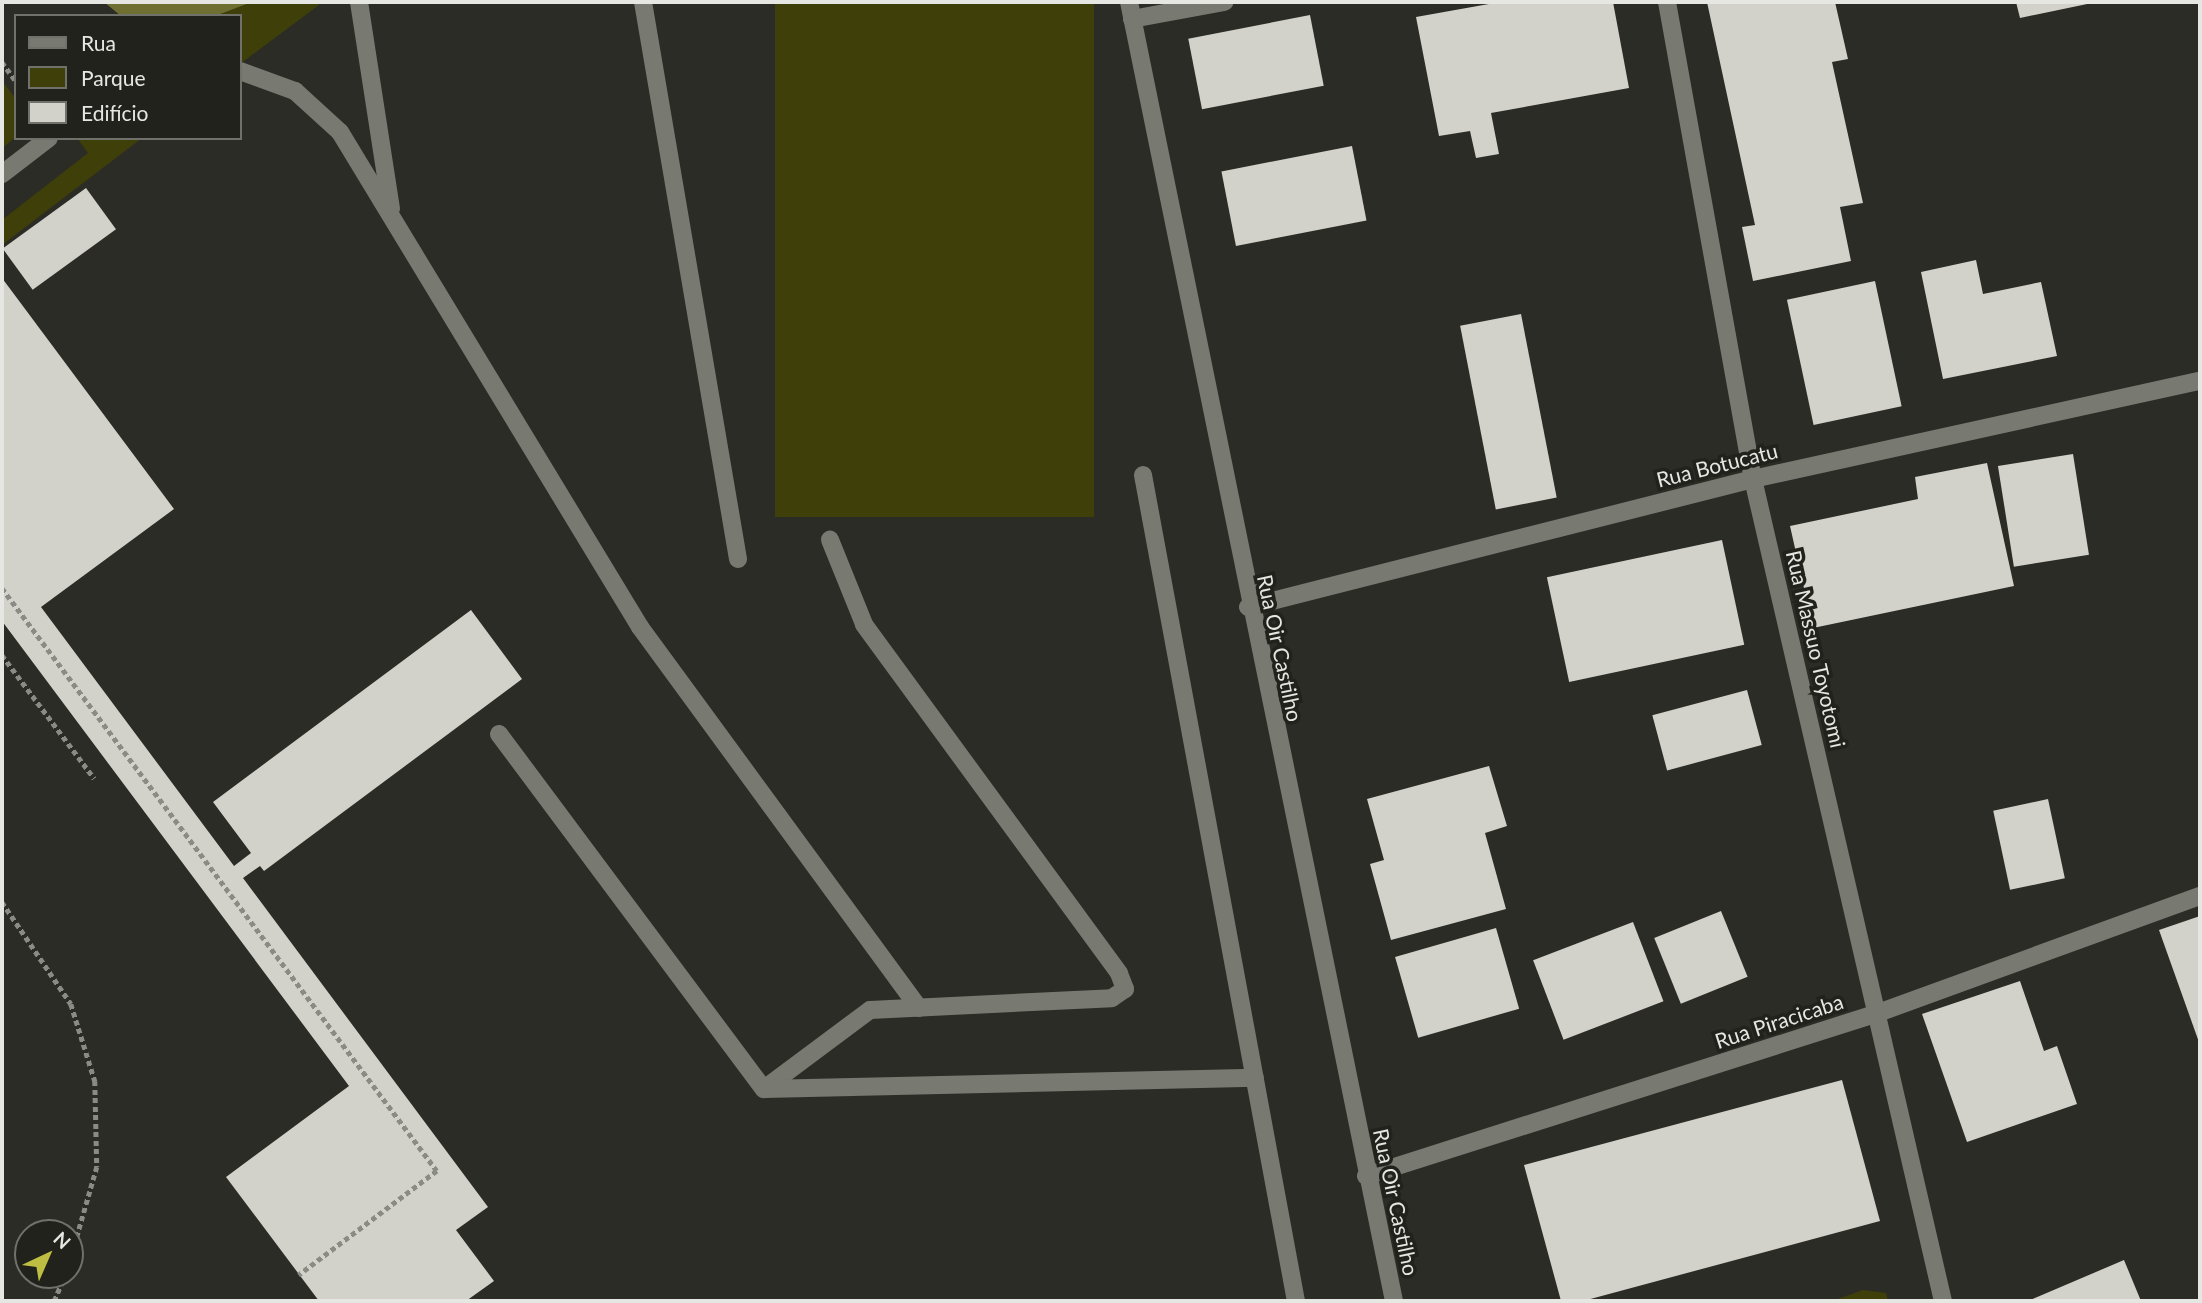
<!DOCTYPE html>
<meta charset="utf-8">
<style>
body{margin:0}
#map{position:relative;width:2202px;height:1303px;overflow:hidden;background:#2c2c26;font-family:Lato,sans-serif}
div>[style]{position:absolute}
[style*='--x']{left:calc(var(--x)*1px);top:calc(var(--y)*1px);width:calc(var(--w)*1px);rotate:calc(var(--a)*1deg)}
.green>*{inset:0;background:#3f3f09;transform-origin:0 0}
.water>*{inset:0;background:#6e6f31}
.building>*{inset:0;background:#d2d2ca;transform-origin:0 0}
.path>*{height:4.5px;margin-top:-2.25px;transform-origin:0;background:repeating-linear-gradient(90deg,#8a8b85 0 5px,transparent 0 8.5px)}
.service>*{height:18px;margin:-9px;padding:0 9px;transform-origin:9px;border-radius:9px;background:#787971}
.minor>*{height:18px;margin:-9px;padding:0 9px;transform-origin:9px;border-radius:9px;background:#787971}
span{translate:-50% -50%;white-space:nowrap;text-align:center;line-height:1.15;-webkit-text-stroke:7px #22221c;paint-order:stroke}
.street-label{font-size:21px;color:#e6e7e2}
.frame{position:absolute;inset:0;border:4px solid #e6e7e2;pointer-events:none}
.legend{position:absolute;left:14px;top:14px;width:228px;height:126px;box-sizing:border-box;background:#22221c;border:2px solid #70716b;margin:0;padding:9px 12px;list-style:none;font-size:21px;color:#e6e7e2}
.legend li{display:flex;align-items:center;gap:14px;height:35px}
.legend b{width:35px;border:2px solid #70716b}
.north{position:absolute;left:14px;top:1219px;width:70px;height:70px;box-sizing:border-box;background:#22221c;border:2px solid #70716b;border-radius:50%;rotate:44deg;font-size:19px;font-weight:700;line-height:28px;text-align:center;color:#e6e7e2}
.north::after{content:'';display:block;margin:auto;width:24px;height:32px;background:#bebf42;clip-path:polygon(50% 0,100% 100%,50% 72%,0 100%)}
</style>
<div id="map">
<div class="green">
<div style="clip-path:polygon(252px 2px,319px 2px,319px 5px,240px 64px,240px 16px,215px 16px)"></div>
<div style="left:775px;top:2px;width:319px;height:515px"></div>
<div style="clip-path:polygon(2px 81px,16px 99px,16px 137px,2px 148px)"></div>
<div style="clip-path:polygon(77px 138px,142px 138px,2px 245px,2px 220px,88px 153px)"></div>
<div style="clip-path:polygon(1863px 1290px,1886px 1293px,1888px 1301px,1832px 1301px)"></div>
</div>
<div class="water">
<div style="clip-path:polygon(104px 2px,252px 2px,215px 16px,121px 16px)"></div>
</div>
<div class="building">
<div style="clip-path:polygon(1500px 2px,1613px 2px,1629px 88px,1491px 113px,1499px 154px,1476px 158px,1470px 131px,1439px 136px,1416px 17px)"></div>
<div style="clip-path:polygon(1707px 2px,1835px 2px,1848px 59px,1832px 62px,1863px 203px,1840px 207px,1851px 261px,1753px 281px,1742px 227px,1755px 225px)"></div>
<div style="clip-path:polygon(2016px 2px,2092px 2px,2092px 3px,2020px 18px)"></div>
<div style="left:1310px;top:15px;width:72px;height:124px;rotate:79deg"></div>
<div style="left:1352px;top:146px;width:76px;height:133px;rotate:79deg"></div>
<div style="left:86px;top:188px;width:51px;height:103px;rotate:54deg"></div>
<div style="clip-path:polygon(1976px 260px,1983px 294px,2041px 282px,2057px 356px,1943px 379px,1921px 272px)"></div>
<div style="clip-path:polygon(2px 278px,174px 509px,41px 607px,234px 866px,251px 853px,213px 802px,471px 610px,522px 679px,264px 871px,260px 866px,243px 878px,488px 1207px,456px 1230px,494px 1281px,466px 1301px,319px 1301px,226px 1177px,349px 1086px,2px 621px)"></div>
<div style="left:1875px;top:281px;width:128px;height:90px;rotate:78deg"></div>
<div style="left:1521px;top:314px;width:187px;height:62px;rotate:79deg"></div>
<div style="left:2073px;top:454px;width:102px;height:76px;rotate:81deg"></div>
<div style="clip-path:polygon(1987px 463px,2014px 586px,1813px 628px,1790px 526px,1918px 499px,1915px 477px)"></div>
<div style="left:1722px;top:540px;width:107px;height:179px;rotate:78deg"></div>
<div style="left:1747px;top:690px;width:57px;height:98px;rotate:75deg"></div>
<div style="clip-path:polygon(1489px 766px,1507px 826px,1485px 833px,1506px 909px,1391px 940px,1370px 864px,1384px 860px,1367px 799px)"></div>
<div style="left:2048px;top:799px;width:81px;height:56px;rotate:78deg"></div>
<div style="left:1721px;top:911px;width:71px;height:72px;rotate:68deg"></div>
<div style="clip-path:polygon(2200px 916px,2200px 1045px,2159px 930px)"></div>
<div style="left:1633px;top:922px;width:85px;height:107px;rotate:69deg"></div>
<div style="left:1496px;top:928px;width:84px;height:105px;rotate:74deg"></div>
<div style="clip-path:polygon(2020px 981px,2044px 1051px,2057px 1046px,2077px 1104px,1967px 1142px,1922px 1014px)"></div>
<div style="clip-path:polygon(1842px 1080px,1880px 1221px,1583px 1301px,1561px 1301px,1524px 1165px)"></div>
<div style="clip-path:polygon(2124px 1260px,2141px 1301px,2028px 1301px)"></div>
</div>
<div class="path">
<div style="--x:2;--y:62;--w:24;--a:54"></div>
<div style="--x:2;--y:588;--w:727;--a:53.27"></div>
<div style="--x:437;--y:1171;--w:173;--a:143"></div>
<div style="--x:2;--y:655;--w:154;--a:53.2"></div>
<div style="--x:2;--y:902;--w:123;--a:55.9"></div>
<div style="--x:71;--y:1004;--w:81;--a:72.7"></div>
<div style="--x:95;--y:1081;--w:86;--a:88.7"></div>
<div style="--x:97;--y:1167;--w:98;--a:106"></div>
<div style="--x:54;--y:1301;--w:28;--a:-67"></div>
</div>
<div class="service">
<div style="--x:359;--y:2;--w:209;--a:81.2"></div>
<div style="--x:643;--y:2;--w:565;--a:80.32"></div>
<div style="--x:240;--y:71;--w:59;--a:20"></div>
<div style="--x:295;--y:91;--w:61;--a:42.3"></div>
<div style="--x:340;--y:132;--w:579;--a:58.78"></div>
<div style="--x:640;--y:627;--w:472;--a:53.8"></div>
<div style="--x:2;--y:174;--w:59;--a:-37.5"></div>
<div style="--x:1143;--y:475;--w:840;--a:79.51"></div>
<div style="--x:499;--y:734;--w:443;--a:53.3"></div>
<div style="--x:764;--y:1089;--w:132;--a:-36.7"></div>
<div style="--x:870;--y:1010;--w:242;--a:-2.8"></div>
<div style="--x:1112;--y:998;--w:16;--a:-35"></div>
<div style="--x:1125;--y:989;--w:17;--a:-111"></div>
<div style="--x:1119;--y:973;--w:432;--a:-126.2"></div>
<div style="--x:864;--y:624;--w:91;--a:-112"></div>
<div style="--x:764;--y:1089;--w:491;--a:-1.3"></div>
</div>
<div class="minor">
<div style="--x:1129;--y:2;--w:1326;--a:78.47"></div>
<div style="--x:1667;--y:2;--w:485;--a:79.8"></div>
<div style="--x:1753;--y:479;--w:844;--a:76.99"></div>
<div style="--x:1132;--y:19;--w:94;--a:-10.5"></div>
<div style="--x:1248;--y:607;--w:521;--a:-14.22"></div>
<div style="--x:1753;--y:479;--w:458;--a:-12.4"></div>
<div style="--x:1366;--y:1176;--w:537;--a:-17.66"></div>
<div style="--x:1878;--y:1013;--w:343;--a:-20"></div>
</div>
<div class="street-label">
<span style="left:1717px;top:465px;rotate:-14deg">Rua Botucatu</span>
<span style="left:1280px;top:648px;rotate:78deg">Rua Oir Castilho</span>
<span style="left:1816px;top:649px;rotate:77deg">Rua Massuo Toyotomi</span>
<span style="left:1779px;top:1021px;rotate:-18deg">Rua Piracicaba</span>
<span style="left:1396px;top:1202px;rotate:78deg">Rua Oir Castilho</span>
</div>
<div class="frame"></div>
<ul class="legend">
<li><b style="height:9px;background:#787971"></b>Rua</li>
<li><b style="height:19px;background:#3f3f09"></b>Parque</li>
<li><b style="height:19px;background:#d2d2ca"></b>Edifício</li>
</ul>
<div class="north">N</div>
</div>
